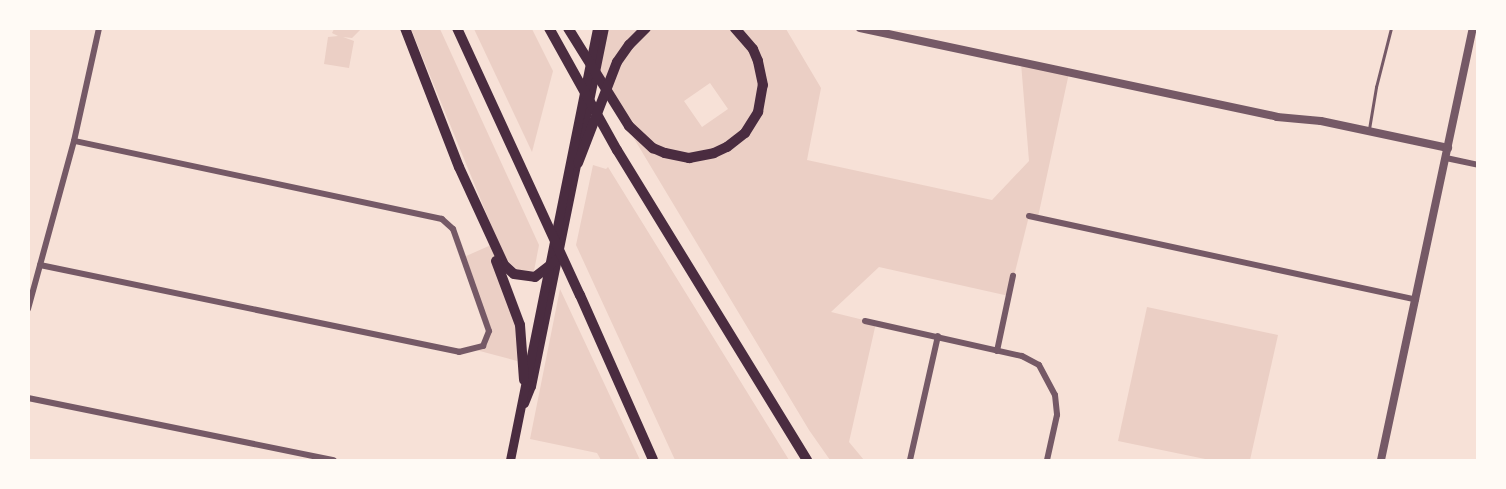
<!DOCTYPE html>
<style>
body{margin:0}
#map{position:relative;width:1506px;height:489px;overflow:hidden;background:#f7e1d7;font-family:Jost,sans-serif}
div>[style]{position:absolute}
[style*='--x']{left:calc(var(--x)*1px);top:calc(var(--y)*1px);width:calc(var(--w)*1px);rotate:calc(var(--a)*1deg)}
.green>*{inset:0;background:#ebcfc5}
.service>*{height:3px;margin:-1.5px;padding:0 1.5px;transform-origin:1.5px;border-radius:1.5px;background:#755966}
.minor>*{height:6px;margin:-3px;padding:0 3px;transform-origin:3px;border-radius:3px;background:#755966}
.tertiary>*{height:8px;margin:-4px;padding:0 4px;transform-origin:4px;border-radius:4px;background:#755966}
.primary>*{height:9px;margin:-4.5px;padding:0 4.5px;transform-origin:4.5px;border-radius:4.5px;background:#4a2c40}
.motorway>*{height:10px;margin:-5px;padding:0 5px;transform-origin:5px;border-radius:5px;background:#4a2c40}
span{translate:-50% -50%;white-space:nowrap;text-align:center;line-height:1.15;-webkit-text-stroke:4.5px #fffaf5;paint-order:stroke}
.frame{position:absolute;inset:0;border:30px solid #fffaf5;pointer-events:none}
</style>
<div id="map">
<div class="green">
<div style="clip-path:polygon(334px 29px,361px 29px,352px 38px,343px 37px,354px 41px,349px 68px,324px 64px,328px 37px,338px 36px,332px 33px)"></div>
<div style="clip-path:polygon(411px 29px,440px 29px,539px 245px,534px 271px,518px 270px,505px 259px)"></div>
<div style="clip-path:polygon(474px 29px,532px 29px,553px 71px,532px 152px)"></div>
<div style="clip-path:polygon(evenodd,597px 29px,786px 29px,821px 88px,807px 160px,992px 200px,1029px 161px,1021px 63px,1069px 73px,1038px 217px,1029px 216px,1009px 296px,879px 267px,831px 312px,876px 323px,849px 442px,864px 460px,830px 460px,809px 430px,588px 62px,597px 29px,710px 83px,728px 109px,702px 127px,684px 101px,710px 83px)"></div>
<div style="clip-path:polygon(593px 165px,606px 169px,608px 167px,789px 460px,675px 460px,576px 245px)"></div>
<div style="clip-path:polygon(491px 245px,522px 336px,517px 361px,476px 350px,489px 331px,464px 257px)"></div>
<div style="clip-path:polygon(560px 289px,640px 460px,601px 460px,597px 453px,530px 439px)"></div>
<div style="clip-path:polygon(1147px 307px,1278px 335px,1250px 460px,1210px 460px,1118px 441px)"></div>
</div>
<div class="service">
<div style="--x:1369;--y:129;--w:43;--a:-80.5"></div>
<div style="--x:1376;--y:87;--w:61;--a:-75.7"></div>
</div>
<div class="minor">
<div style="--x:1446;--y:158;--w:33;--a:12"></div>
<div style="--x:1029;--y:216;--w:396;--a:12.2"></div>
<div style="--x:40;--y:265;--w:428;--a:11.7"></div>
<div style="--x:459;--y:352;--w:25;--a:-14"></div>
<div style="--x:483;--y:346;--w:16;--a:-68"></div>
<div style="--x:489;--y:331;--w:108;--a:-109.4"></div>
<div style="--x:453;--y:229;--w:15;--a:-138"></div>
<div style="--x:442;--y:219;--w:376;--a:-168"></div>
<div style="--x:28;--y:309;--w:174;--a:-74.7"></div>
<div style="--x:74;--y:141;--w:116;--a:-77.5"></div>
<div style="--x:865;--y:321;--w:161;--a:12.6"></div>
<div style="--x:1022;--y:356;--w:19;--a:28"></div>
<div style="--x:1039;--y:365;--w:34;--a:62"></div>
<div style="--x:1055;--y:395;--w:20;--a:84"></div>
<div style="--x:1057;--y:415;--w:46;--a:102.5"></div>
<div style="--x:997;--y:351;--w:77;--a:-78"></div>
<div style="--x:28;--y:398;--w:312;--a:11.5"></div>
<div style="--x:910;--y:460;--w:127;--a:-77.3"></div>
</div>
<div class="tertiary">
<div style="--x:860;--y:28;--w:426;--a:12"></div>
<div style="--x:1277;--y:117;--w:44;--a:5.2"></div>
<div style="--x:1321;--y:121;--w:130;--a:12"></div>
<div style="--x:1381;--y:460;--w:442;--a:-78"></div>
</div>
<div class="primary">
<div style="--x:524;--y:403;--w:18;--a:-68"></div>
<div style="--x:531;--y:386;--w:365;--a:-78.5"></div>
<div style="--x:510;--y:460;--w:441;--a:-78.6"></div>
</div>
<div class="motorway">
<div style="--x:405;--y:28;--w:149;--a:68.8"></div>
<div style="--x:459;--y:167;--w:108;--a:65.3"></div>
<div style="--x:504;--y:265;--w:13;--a:42"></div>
<div style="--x:514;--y:274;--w:21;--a:8"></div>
<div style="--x:535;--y:277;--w:29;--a:-38"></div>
<div style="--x:457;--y:28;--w:294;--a:65.3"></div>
<div style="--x:580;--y:295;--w:180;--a:66.1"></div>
<div style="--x:549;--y:28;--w:140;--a:60.9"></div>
<div style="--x:617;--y:150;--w:364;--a:58.5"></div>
<div style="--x:568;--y:28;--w:115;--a:58.1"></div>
<div style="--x:629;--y:126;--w:33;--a:43"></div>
<div style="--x:653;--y:148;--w:13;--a:23"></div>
<div style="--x:665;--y:153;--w:25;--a:12"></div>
<div style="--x:689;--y:158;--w:25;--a:-11"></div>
<div style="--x:714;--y:153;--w:14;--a:-25"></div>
<div style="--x:727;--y:147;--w:23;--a:-38"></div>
<div style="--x:745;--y:133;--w:25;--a:-58"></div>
<div style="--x:758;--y:112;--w:27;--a:-80"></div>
<div style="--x:763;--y:85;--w:25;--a:-102"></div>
<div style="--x:758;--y:61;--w:13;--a:-113"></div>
<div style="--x:753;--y:49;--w:28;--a:-131"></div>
<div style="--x:578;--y:163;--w:108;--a:-68.9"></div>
<div style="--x:617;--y:62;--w:21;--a:-55"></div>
<div style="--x:629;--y:45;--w:24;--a:-45"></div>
<div style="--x:496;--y:261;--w:68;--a:69.4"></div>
<div style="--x:520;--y:325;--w:55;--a:85.8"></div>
</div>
<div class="frame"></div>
</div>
